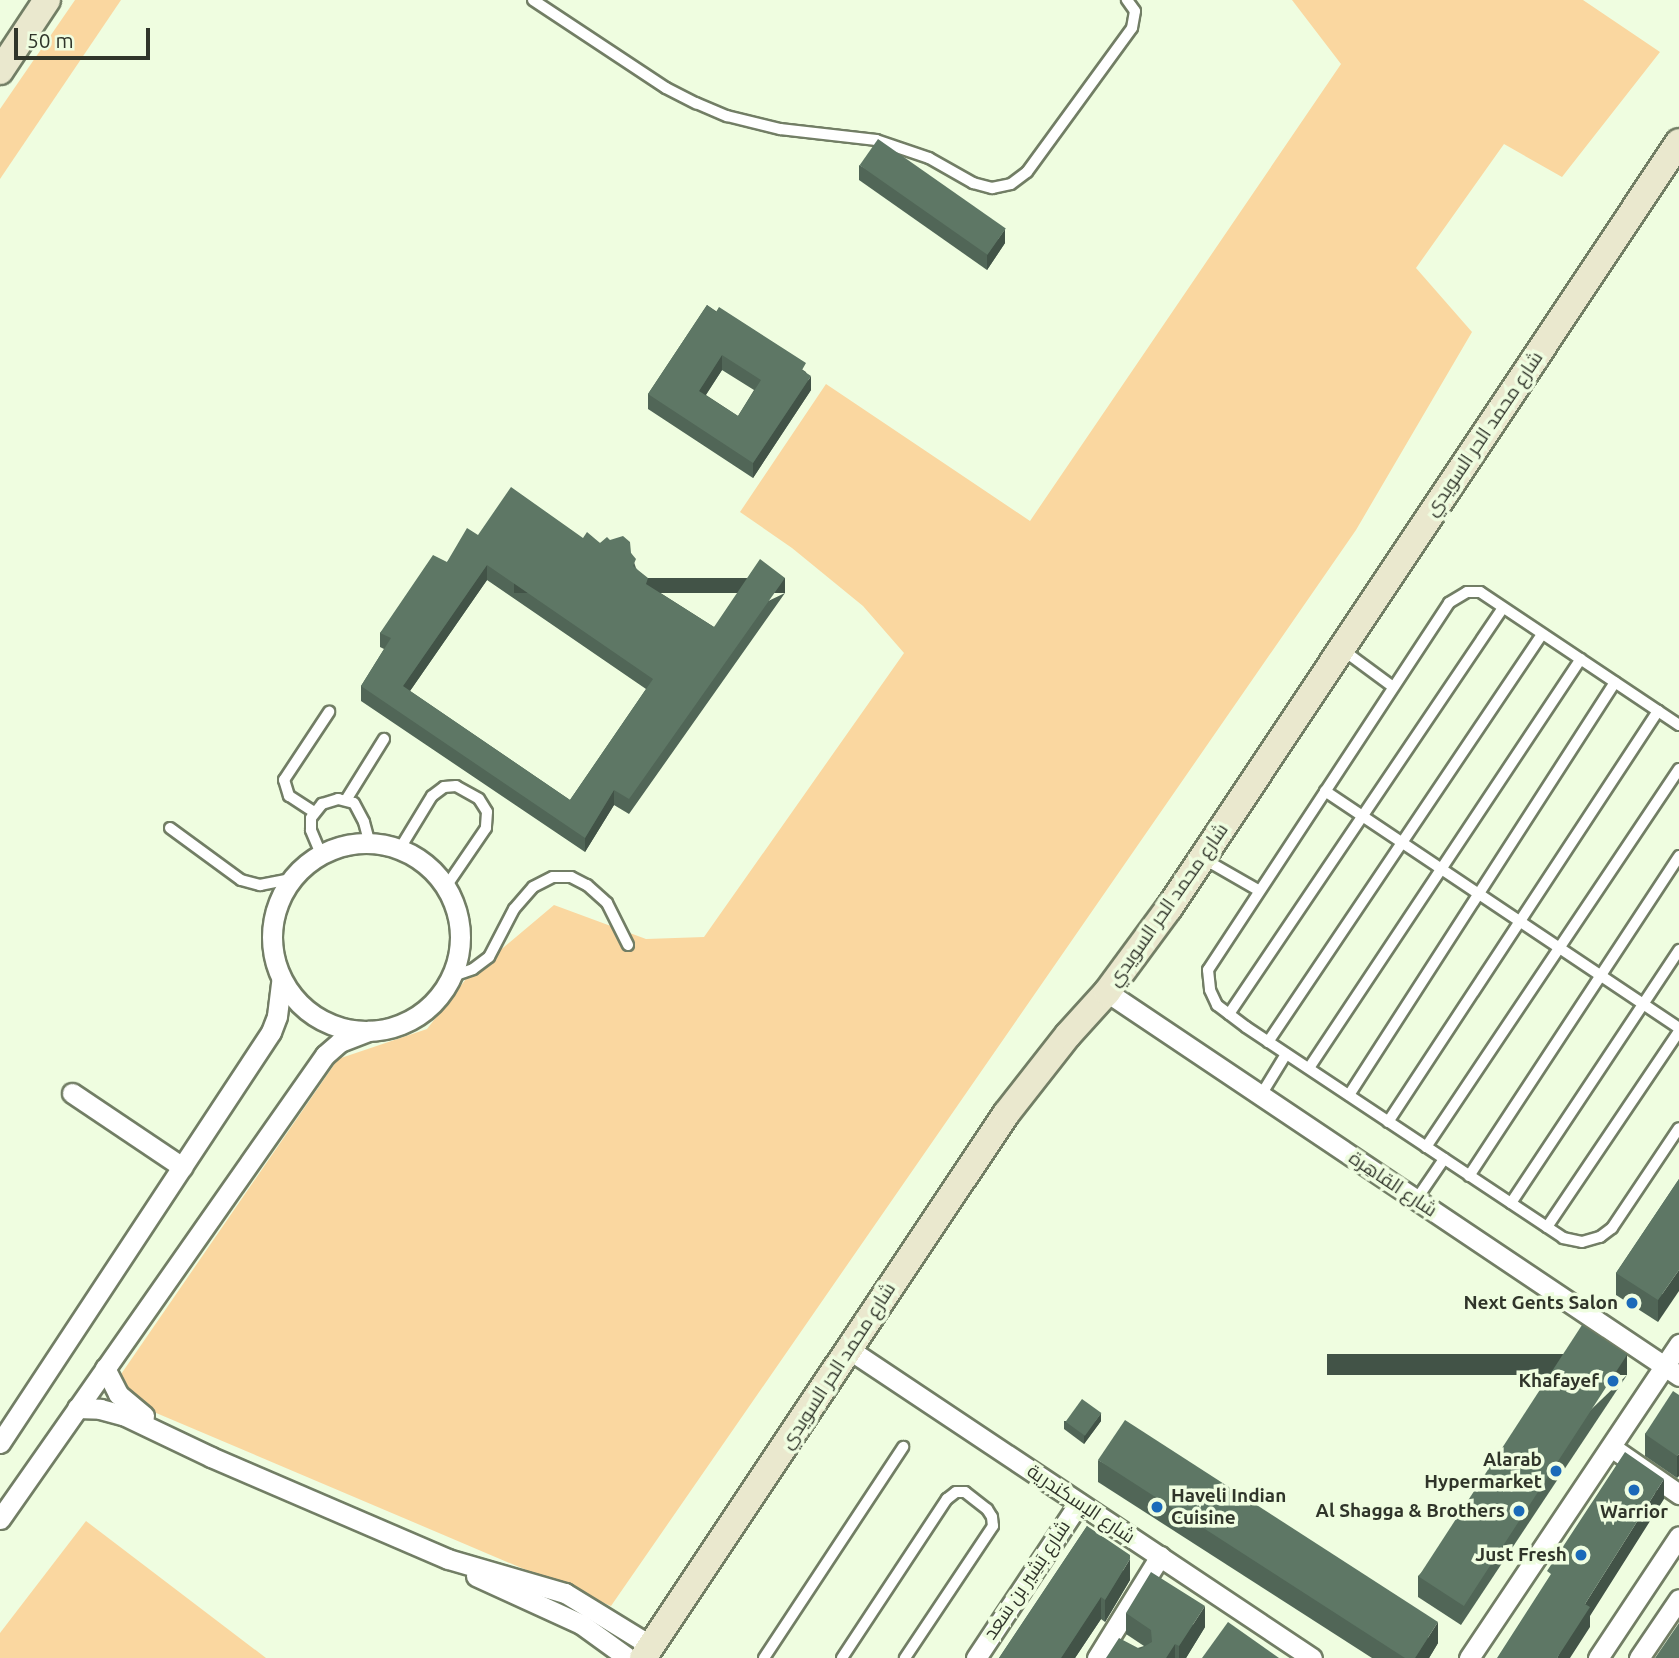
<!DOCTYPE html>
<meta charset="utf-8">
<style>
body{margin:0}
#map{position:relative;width:1679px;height:1658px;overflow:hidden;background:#effde0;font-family:Ubuntu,Cairo,sans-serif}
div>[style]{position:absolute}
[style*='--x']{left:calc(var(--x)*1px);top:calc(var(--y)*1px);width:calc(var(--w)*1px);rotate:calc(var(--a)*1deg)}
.green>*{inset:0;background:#fad7a0}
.roads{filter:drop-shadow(2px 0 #727e65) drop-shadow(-2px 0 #727e65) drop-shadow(0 2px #727e65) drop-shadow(0 -2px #727e65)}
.lane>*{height:10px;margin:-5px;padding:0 5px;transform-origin:5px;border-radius:5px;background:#fff}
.street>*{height:19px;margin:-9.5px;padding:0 9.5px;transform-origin:9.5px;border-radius:9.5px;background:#fff}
.street>.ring{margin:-9.5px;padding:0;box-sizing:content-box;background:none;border:19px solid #fff;border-radius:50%}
.secondary>*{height:26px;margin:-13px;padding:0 13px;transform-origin:13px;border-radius:13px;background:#eae8ce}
.wall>*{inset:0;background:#516657}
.shaded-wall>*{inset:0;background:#425347;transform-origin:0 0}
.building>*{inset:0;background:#5e7765;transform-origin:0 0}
.dots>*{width:19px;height:19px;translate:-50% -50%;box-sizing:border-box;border:4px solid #effde0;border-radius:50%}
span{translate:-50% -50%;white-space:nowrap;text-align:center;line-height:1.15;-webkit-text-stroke:7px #effde0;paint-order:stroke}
.street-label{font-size:19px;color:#30352a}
.poi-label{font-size:19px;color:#30352a;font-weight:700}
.right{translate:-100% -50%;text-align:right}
.left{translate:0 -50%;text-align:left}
.scale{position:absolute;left:14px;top:28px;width:136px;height:32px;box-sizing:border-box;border:4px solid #30352a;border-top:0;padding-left:9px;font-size:21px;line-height:24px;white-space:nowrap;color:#30352a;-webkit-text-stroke:5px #effde0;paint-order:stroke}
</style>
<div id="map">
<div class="green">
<div style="clip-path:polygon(75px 0,121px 0,0 179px,0 109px)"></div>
<div style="clip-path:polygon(1292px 0,1583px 0,1660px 52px,1562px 177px,1504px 144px,1416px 268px,1472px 332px,1356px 530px,611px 1606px,142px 1407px,117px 1380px,338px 1059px,427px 1029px,466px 979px,554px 905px,646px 939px,704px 937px,904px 653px,863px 606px,792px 548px,740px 512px,826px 384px,1030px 521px,1341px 64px)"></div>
<div style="clip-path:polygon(86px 1521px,266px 1658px,0 1658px,0 1633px)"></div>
</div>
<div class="roads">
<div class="lane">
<div style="--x:533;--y:0;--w:159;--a:33.5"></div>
<div style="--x:666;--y:88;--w:34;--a:27"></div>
<div style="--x:696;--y:103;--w:34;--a:23"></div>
<div style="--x:727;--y:116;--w:55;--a:13.8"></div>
<div style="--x:780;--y:129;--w:97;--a:6.5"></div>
<div style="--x:876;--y:140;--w:56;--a:18.8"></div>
<div style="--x:929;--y:158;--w:51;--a:29.6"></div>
<div style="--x:973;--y:183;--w:20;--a:15"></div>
<div style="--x:992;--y:188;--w:19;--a:-12"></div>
<div style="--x:1011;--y:184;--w:20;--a:-37"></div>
<div style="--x:1027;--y:172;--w:178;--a:-53.9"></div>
<div style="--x:1132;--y:28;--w:17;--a:-80"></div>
<div style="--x:1135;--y:11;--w:14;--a:-126"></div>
<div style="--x:1343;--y:650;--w:62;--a:36.5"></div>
<div style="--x:1679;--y:725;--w:239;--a:-146.2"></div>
<div style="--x:1480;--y:592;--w:13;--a:180"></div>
<div style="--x:1467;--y:592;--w:21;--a:149"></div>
<div style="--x:1449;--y:603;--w:439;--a:123.3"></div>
<div style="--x:1208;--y:970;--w:20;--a:84"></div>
<div style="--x:1210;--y:990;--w:17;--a:65"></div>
<div style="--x:1217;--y:1005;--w:36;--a:37"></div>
<div style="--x:1246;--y:1027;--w:381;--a:33.6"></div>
<div style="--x:1563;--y:1238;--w:19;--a:12"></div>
<div style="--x:1582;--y:1242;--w:19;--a:-16"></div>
<div style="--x:1600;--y:1237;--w:15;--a:-37"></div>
<div style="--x:1612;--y:1228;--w:120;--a:-56.2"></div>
<div style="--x:1325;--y:791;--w:426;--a:33.8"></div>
<div style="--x:346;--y:800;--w:72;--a:-58.1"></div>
<div style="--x:314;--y:812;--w:30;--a:-147"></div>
<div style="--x:289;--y:796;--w:17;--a:-107"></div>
<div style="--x:284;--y:780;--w:82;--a:-56.5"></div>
<div style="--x:170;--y:828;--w:88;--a:36.2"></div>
<div style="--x:241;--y:880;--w:20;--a:15"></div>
<div style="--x:260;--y:885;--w:33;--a:-11"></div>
<div style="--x:399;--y:850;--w:63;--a:-58.6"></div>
<div style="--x:432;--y:796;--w:15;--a:-37"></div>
<div style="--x:444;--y:787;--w:12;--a:-5"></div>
<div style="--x:456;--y:786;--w:26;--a:29"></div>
<div style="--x:479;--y:799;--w:15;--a:58"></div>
<div style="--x:487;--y:812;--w:16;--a:94"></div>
<div style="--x:486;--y:828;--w:73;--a:124.3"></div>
<div style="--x:321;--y:854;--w:26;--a:-113"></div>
<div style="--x:311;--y:830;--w:12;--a:-90"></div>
<div style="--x:311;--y:818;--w:18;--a:-52"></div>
<div style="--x:322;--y:804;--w:17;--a:-17"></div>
<div style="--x:338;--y:799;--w:16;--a:14"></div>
<div style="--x:354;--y:803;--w:21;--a:62"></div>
<div style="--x:364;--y:822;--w:23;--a:75"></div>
<div style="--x:1204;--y:859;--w:62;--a:29.9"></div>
<div style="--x:450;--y:977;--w:24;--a:-19"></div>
<div style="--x:473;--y:969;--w:20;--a:-37"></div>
<div style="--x:489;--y:957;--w:54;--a:-62.5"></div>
<div style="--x:514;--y:909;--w:29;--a:-49"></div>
<div style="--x:533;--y:887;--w:22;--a:-27"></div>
<div style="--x:553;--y:877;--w:18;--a:0"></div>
<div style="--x:571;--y:877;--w:18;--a:27"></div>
<div style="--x:587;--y:885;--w:27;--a:42"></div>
<div style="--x:607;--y:903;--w:47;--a:63.4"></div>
<div style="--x:1229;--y:1014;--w:490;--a:-56"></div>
<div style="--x:1268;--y:1042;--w:491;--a:-56.1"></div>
<div style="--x:1309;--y:1068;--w:491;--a:-56.4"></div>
<div style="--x:1261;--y:1095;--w:48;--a:-58.6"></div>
<div style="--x:1349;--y:1095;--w:491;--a:-57.2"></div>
<div style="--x:1388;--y:1122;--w:492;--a:-56.7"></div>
<div style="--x:1426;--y:1147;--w:455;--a:-56.2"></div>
<div style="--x:1469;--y:1176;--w:383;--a:-56.7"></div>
<div style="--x:1416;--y:1200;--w:50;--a:-55.7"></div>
<div style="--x:1511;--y:1203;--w:304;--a:-56.4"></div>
<div style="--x:1547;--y:1227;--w:236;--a:-56"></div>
<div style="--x:764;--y:1658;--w:253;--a:-56.6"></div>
<div style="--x:842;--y:1658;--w:191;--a:-56.6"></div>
<div style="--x:947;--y:1499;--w:11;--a:-38"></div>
<div style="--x:956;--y:1492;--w:9;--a:0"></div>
<div style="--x:965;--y:1492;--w:28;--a:38"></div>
<div style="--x:987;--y:1509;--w:9;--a:58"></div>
<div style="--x:992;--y:1517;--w:9;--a:84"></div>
<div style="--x:993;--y:1526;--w:159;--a:123.7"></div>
</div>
<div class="street">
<div class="ring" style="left:272px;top:843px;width:169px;height:169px"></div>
<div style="--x:1107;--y:992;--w:689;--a:33.87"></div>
<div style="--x:72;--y:1093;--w:133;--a:33.9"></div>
<div style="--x:850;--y:1350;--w:555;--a:33.69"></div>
<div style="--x:105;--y:1368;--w:29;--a:63"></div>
<div style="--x:118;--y:1394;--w:34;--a:40"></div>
<div style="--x:77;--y:1408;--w:23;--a:2"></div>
<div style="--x:100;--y:1409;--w:24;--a:15"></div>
<div style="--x:123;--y:1415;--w:98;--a:25.5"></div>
<div style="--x:211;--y:1457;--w:258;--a:23.3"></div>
<div style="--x:448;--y:1559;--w:122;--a:16.2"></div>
<div style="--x:565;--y:1593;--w:101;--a:31.6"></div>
<div style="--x:0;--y:1443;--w:492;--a:-56.6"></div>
<div style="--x:271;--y:1032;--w:17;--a:-69"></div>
<div style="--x:277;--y:1016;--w:35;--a:-83"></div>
<div style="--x:1611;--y:1447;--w:83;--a:34.7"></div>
<div style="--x:0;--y:1519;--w:566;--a:-54.99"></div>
<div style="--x:325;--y:1055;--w:20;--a:-41"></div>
<div style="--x:340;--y:1042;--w:31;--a:-21"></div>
<div style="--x:476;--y:1576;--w:115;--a:24.6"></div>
<div style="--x:581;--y:1624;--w:58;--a:35.9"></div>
<div style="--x:976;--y:1658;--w:186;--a:-56.4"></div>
<div style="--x:1097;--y:1658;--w:120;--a:-58.3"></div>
<div style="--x:1469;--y:1658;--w:378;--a:-56.2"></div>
<div style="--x:1598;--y:1658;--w:146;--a:-56.4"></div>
<div style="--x:1639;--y:1658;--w:71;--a:-55.9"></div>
</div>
<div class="secondary">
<div style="--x:0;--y:71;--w:85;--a:-56.5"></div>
<div style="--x:643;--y:1658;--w:654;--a:-56.29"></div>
<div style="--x:1006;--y:1114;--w:100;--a:-51.9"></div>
<div style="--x:1068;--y:1035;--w:58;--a:-47.8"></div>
<div style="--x:1107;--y:992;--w:104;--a:-53.6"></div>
<div style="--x:1169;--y:908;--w:920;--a:-56.34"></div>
</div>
</div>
<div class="wall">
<div style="clip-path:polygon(859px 165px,1005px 243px,987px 270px,859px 180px)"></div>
<div style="clip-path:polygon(evenodd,707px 305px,806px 372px,811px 390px,753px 478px,648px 409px,648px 394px,707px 305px,722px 370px,754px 390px,738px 416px,706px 395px,722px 370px)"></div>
<div style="clip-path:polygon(evenodd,478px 535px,583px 538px,600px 543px,610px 540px,631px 553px,636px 568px,648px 585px,714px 627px,785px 593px,629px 814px,614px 805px,585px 852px,361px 701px,361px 686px,384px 649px,380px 647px,380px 633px,447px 562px,478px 535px,487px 580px,646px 689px,570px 800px,410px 691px,487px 580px)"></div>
<div style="clip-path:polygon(1679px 1179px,1658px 1322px,1616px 1295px,1616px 1273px)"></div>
<div style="clip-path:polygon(1627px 1375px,1461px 1625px,1418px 1597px,1418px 1576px)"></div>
<div style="clip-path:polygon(1679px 1395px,1677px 1478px,1645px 1456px,1645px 1434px)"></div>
<div style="clip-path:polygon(1064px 1421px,1101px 1421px,1084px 1444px,1064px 1429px)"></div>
<div style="clip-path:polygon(1098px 1460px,1438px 1643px,1429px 1658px,1372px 1658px,1098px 1482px)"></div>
<div style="clip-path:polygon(1087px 1526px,1130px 1580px,1105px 1622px,1101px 1619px,1075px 1658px,999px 1658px)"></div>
<div style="clip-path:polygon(1126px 1613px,1205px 1627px,1186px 1658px,1106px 1658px,1144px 1646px,1126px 1634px)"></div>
</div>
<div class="shaded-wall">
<div style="clip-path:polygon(1005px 229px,1005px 243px,987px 270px,987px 255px)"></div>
<div style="clip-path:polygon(722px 355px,722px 370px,699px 405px,699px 391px)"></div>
<div style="clip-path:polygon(811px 376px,811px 390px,753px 478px,753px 463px)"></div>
<div style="clip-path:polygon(487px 565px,487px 580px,403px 701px,403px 686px)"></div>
<div style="left:785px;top:578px;width:15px;height:271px;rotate:90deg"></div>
<div style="clip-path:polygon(614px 790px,614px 805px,585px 852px,585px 838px)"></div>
<div style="clip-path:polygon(1679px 1270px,1679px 1291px,1658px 1322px,1658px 1300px)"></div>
<div style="left:1627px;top:1354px;width:21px;height:300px;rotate:90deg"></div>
<div style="clip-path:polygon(1101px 1413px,1101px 1421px,1084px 1444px,1084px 1436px)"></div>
<div style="clip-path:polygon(1679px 1454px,1679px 1476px,1677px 1478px,1677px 1456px)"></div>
<div style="clip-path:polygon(1664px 1479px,1664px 1499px,1590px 1616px,1590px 1627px,1570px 1658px,1557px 1658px,1585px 1604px)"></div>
<div style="clip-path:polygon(1130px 1559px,1130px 1580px,1105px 1622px,1105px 1600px)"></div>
<div style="clip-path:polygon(1101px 1597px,1101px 1619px,1075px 1658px,1061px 1658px)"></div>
<div style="clip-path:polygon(1205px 1606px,1205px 1627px,1186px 1658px,1179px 1658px,1179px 1646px)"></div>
<div style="clip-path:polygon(1438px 1622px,1438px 1643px,1429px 1658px,1415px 1658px)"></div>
<div style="clip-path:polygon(1175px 1644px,1175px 1658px,1166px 1658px)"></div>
</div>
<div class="building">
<div style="left:878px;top:139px;width:156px;height:32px;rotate:35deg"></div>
<div style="clip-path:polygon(evenodd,707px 305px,716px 312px,719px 307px,806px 363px,802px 370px,811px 376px,753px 463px,648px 394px,707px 305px,722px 355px,761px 380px,738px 416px,699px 391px,722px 355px)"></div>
<div style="clip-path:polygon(evenodd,511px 487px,583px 538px,587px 532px,600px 543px,607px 537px,610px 540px,623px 536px,630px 542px,631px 553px,636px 559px,633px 566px,648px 578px,646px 584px,714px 627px,760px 559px,785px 578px,629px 799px,614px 790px,585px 838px,361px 686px,391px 638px,380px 633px,433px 555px,447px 562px,467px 528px,478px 535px,511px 487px,487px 565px,653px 679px,570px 800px,403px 686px,487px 565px)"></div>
<div style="clip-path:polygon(1679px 1179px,1679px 1270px,1658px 1300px,1616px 1273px)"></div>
<div style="left:1582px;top:1325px;width:54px;height:300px;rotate:33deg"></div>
<div style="clip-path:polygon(1673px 1391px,1679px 1395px,1679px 1454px,1677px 1456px,1645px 1434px)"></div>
<div style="left:1082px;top:1399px;width:24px;height:28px;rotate:36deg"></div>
<div style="clip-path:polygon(1125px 1420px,1438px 1622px,1415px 1658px,1405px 1658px,1098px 1460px)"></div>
<div style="clip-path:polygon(1625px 1452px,1664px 1479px,1585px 1604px,1590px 1607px,1557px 1658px,1497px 1658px,1551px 1574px,1547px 1571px)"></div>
<div style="clip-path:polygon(1087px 1526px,1130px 1555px,1130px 1559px,1105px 1600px,1101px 1597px,1061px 1658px,999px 1658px)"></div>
<div style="clip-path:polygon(1151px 1572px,1205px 1606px,1179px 1646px,1175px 1644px,1166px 1658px,1106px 1658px,1119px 1638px,1140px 1649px,1152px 1642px,1151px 1630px,1126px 1613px)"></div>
<div style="clip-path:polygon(1228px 1622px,1279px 1658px,1202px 1658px)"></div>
<div style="clip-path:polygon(1679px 1623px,1679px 1658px,1655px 1658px)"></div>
</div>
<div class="dots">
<div style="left:1632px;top:1303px;background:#1b6ab9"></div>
<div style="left:1613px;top:1381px;background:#1b6ab9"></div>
<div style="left:1556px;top:1471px;background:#1b6ab9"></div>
<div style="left:1634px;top:1490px;background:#1b6ab9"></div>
<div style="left:1157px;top:1507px;background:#1b6ab9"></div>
<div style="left:1519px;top:1511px;background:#1b6ab9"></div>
<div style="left:1581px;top:1555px;background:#1b6ab9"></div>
</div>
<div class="street-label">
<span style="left:1484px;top:434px;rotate:-56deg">شارع محمد الحر السويدي</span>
<span style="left:1168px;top:905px;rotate:-55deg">شارع محمد الحر السويدي</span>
<span style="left:1393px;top:1184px;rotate:34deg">شارع القاهِرة</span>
<span style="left:838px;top:1366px;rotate:-57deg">شارع محمد الحر السويدي</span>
<span style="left:1081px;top:1504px;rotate:34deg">شارع الإسكندرية</span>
<span style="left:1027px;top:1580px;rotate:-56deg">شارع بَشِير بن سَعد</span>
</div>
<div class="poi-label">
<span class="right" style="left:1618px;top:1303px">Next Gents Salon</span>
<span class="right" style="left:1599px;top:1381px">Khafayef</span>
<span class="right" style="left:1542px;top:1471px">Alarab<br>Hypermarket</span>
<span class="left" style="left:1171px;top:1507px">Haveli Indian<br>Cuisine</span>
<span class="right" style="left:1505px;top:1511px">Al Shagga &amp; Brothers</span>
<span style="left:1634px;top:1512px">Warrior</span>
<span class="right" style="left:1567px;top:1555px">Just Fresh</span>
</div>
<div class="scale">50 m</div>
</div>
